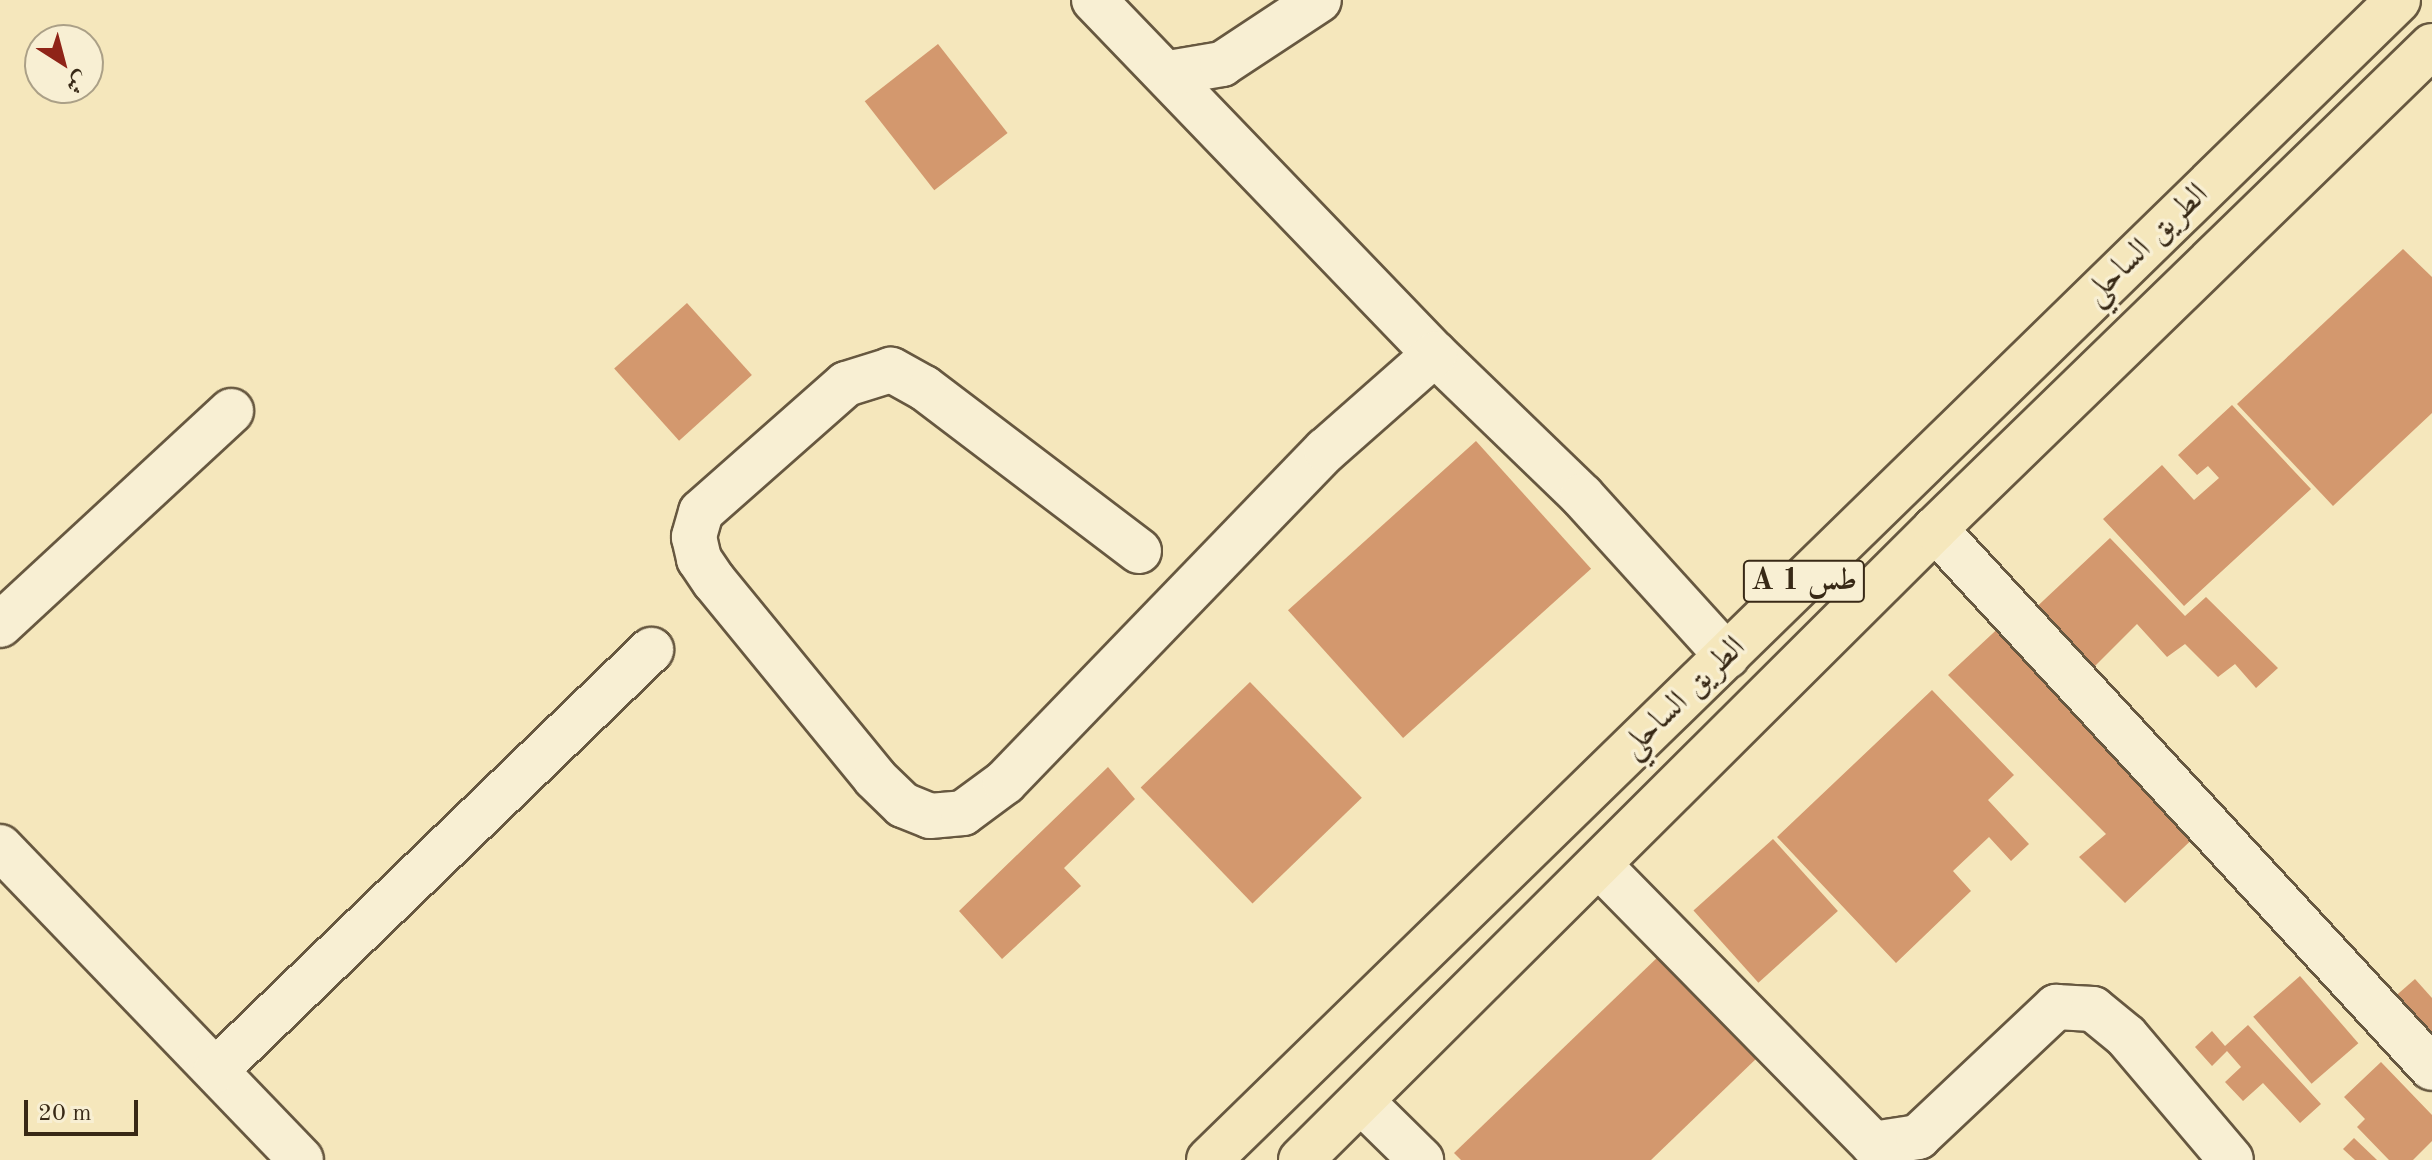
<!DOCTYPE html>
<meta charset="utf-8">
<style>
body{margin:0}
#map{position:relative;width:2432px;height:1160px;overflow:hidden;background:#f5e7bc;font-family:"Old Standard TT",Amiri,serif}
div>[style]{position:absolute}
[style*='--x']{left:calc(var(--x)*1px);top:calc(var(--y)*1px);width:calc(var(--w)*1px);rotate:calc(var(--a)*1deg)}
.building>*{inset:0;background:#d3986e;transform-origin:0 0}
.roads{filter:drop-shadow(2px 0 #675840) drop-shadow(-2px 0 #675840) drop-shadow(0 2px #675840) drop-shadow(0 -2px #675840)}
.minor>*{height:44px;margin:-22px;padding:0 22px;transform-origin:22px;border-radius:22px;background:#f8efd3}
.highway>*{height:44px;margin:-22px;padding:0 22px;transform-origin:22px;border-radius:22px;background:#f5e7bc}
span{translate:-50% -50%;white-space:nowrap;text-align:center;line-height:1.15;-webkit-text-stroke:7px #f8efd3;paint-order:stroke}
.shield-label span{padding:2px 6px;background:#f8efd3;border:2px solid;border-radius:6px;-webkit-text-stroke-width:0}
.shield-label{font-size:30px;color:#382916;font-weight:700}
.street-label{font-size:32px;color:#382916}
.north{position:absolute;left:24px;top:24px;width:80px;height:80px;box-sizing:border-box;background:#f8efd3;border:2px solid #aba087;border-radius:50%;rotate:144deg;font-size:22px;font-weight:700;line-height:32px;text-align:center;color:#382916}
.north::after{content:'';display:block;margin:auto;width:28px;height:36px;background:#8f2418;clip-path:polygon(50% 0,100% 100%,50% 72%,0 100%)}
.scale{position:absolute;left:24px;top:1100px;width:114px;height:36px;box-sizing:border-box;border:4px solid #382916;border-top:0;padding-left:10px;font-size:24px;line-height:28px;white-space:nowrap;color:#382916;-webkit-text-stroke:6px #f8efd3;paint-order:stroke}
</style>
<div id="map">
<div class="building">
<div style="left:938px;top:44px;width:113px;height:93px;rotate:52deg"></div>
<div style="clip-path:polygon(2403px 249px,2432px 277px,2432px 413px,2333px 506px,2237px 404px)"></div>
<div style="left:687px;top:303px;width:97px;height:98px;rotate:48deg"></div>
<div style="clip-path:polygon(2232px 405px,2311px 489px,2184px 606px,2103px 519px,2162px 465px,2194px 500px,2219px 478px,2208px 466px,2197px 475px,2178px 455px)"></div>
<div style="left:1476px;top:441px;width:172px;height:253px;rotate:48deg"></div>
<div style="clip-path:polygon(2110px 538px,2185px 616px,2206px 597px,2278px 668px,2256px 688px,2235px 664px,2218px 677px,2185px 644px,2167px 657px,2137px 624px,2083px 678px,2027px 616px)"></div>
<div style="clip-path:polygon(2006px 621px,2202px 830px,2125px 903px,2079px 857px,2106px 834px,1948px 675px)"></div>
<div style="left:1250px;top:682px;width:161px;height:152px;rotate:46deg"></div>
<div style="clip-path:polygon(1932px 690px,2014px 775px,1988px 800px,2029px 844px,2011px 861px,1989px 837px,1953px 871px,1971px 891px,1896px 963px,1777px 837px)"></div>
<div style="clip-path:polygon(1108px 767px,1135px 799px,1064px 868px,1081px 886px,1002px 959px,959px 911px)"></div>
<div style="left:1773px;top:839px;width:97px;height:107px;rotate:48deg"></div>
<div style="clip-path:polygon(1661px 954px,1759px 1056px,1651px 1160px,1461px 1160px,1454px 1153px)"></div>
<div style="left:2300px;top:976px;width:89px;height:62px;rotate:49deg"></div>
<div style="clip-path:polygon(2415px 979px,2432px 998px,2432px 1036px,2391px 1000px)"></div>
<div style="clip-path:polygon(2248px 1025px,2321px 1104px,2300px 1123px,2263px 1083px,2243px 1101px,2225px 1082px,2241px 1067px,2227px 1051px,2212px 1066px,2195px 1047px,2212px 1031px,2225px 1046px)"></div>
<div style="clip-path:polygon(2381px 1062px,2432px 1115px,2432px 1141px,2413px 1160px,2389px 1160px,2357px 1127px,2365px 1119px,2344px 1097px)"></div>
<div style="clip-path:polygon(2354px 1138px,2377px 1160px,2355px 1160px,2343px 1149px)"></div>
</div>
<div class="roads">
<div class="minor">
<div style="--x:1094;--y:0;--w:492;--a:46.1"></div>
<div style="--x:1435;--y:354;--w:204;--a:44"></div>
<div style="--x:1582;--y:496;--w:216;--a:47.8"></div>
<div style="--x:1169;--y:73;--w:54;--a:-9.6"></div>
<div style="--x:1222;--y:64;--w:116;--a:-33.4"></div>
<div style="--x:1935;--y:529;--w:733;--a:47.32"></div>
<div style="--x:1139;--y:551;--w:270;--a:-142.8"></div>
<div style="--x:924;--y:388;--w:38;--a:-151"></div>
<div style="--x:891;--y:370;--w:47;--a:162.7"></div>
<div style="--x:846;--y:384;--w:193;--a:138.6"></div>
<div style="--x:701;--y:512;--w:26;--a:106"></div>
<div style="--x:694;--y:537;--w:23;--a:77"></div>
<div style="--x:699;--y:559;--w:27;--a:56"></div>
<div style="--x:714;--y:581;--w:254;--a:50.7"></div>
<div style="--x:875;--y:778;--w:39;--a:44"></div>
<div style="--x:903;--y:805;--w:29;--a:22"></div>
<div style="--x:930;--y:816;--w:33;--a:-5"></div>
<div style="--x:963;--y:813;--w:52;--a:-36.4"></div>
<div style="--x:1005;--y:782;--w:462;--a:-46"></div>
<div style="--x:1326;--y:450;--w:145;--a:-41.4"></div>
<div style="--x:0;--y:625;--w:315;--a:-42.8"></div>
<div style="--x:0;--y:847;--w:434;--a:46.1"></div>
<div style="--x:1599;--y:865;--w:391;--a:45.5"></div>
<div style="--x:1873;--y:1144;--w:46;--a:-8.8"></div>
<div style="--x:1918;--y:1137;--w:190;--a:-43.3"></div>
<div style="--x:2056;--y:1007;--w:37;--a:3"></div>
<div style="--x:2093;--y:1009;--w:43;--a:39.3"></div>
<div style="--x:2126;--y:1036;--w:162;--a:49.7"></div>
<div style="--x:216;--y:1070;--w:605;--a:-43.99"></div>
<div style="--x:1362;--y:1102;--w:83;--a:44.5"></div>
</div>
<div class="highway">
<div style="--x:1209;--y:1160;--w:1661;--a:-44.29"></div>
<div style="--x:1301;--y:1160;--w:894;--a:-44.86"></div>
<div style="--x:1935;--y:529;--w:693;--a:-44.18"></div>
</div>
</div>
<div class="shield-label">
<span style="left:1804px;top:581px">A 1 طس</span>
</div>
<div class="street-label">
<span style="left:2147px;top:245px;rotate:-44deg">الطريق الساحلي</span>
<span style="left:1684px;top:698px;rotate:-44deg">الطريق الساحلي</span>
</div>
<div class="north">ش</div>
<div class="scale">20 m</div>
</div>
